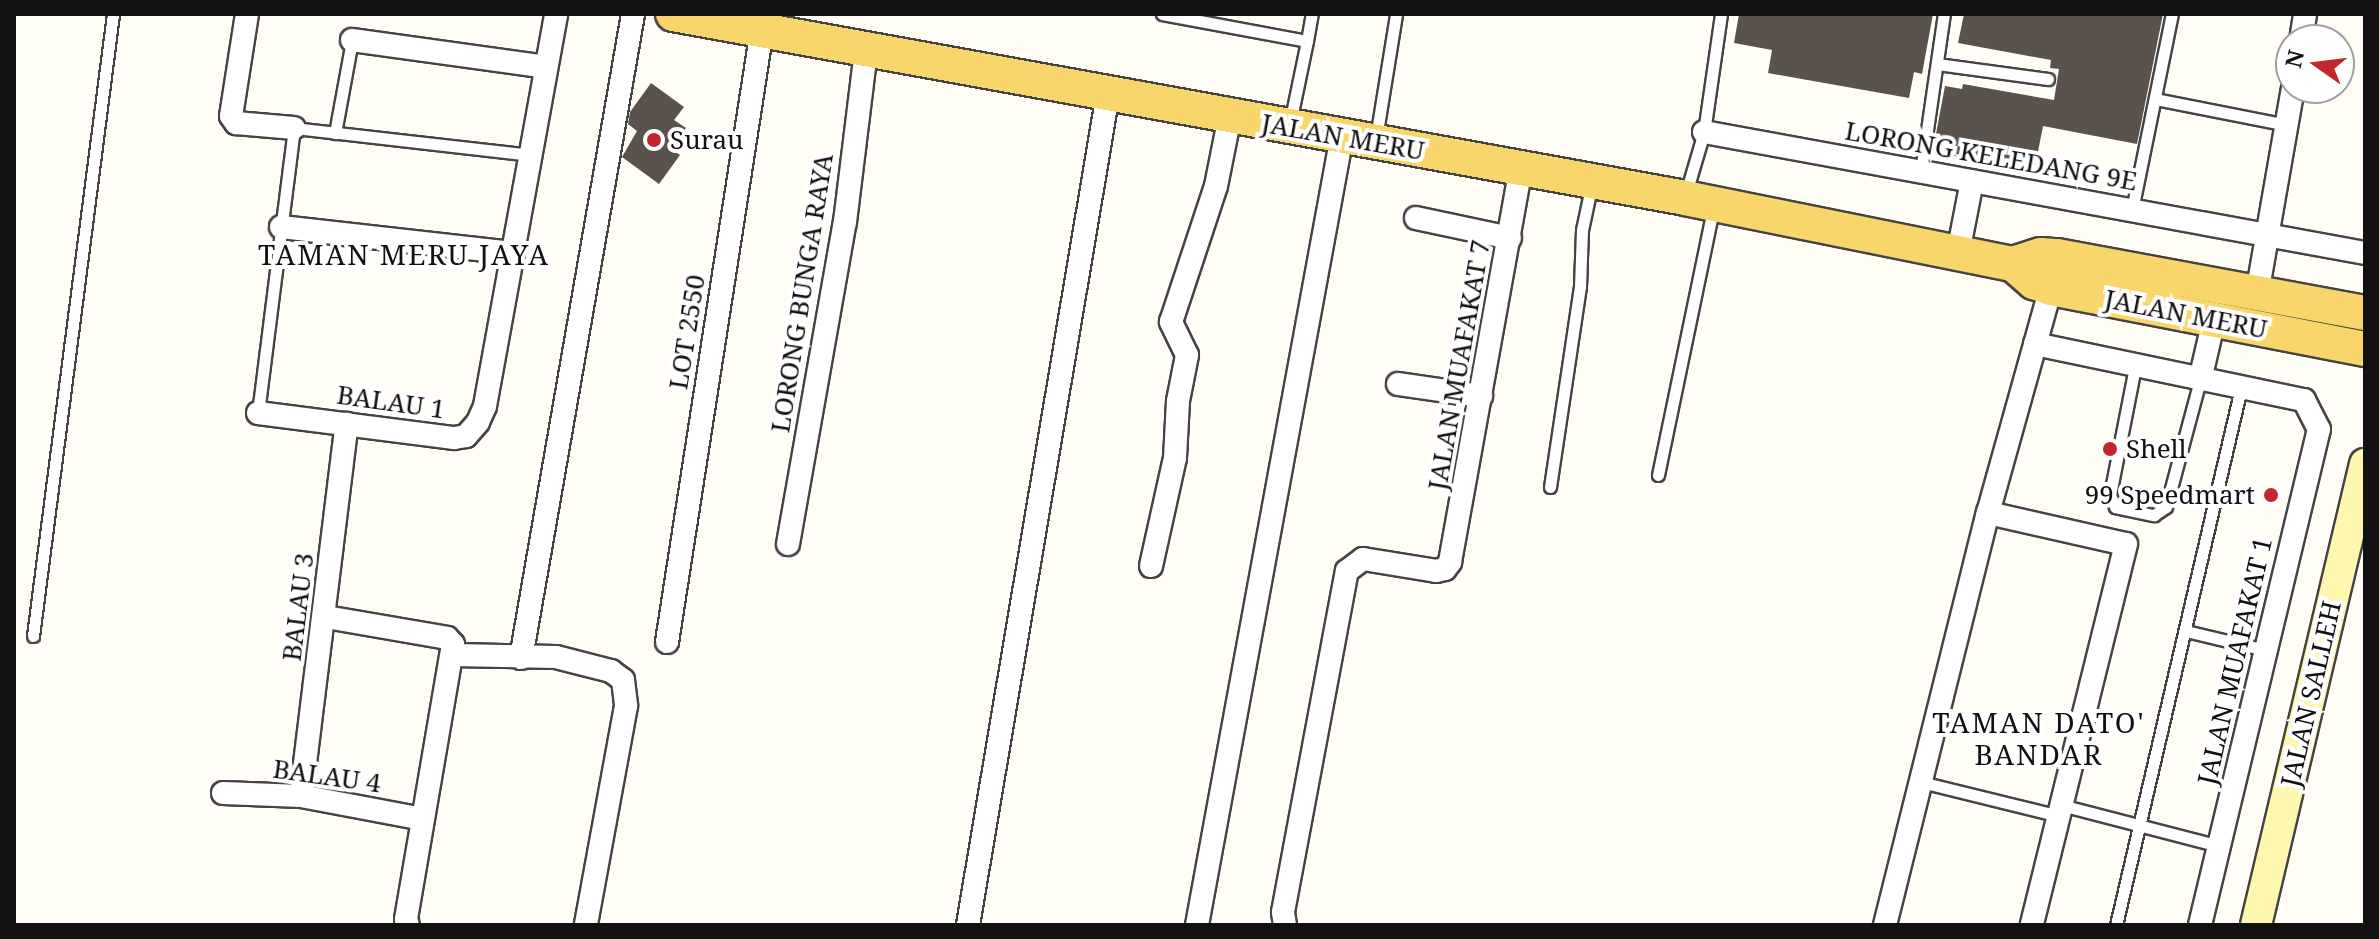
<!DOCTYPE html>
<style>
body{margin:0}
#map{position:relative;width:2379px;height:939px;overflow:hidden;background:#fffdf5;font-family:"Noto Serif",serif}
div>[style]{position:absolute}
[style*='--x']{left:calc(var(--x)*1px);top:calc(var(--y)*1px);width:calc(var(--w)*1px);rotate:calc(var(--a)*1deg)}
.building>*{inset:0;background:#5a524d}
.roads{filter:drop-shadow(2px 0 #444) drop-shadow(-2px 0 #444) drop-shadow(0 2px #444) drop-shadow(0 -2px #444)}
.lane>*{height:11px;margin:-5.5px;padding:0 5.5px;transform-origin:5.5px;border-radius:5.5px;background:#fff}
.street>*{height:22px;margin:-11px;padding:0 11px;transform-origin:11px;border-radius:11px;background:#fff}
.secondary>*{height:30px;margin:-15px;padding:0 15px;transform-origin:15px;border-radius:15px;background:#fff6b0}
.primary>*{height:34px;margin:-17px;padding:0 17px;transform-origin:17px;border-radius:17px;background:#f9d66b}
.dots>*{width:22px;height:22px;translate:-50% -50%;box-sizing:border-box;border:4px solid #fff;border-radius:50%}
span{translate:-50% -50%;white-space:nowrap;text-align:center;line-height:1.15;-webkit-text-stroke:8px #fff;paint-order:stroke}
.street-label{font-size:26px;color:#111}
.poi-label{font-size:26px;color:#111}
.left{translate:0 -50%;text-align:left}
.right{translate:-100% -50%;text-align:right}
.neighbourhood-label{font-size:28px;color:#111;letter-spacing:2px}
.frame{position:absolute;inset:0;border:16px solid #111;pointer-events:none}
.north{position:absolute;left:2275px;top:24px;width:80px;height:80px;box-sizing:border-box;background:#fff;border:2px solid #a0a0a0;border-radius:50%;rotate:284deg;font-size:22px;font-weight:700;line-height:32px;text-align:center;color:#111}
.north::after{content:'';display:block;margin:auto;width:28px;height:36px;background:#c4262e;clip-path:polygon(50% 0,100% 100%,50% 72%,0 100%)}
</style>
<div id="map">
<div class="building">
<div style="clip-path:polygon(1739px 14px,1933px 14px,1922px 74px,1914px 72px,1909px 98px,1768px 73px,1772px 50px,1734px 43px)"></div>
<div style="clip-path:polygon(1964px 14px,2163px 14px,2137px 144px,2043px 126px,2034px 172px,1945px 154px,1935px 139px,1945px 86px,1962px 89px,1963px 84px,2054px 100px,2059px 69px,2050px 68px,2051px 60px,1958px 43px)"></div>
<div style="clip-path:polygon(651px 83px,684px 107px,674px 120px,686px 128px,671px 149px,680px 155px,659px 184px,622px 157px,637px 131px,628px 124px,630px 112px)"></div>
</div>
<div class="roads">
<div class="lane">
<div style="--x:1162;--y:14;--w:147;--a:10.5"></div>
<div style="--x:1307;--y:41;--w:27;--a:-80"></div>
<div style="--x:1937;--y:64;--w:112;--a:7.7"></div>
<div style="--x:2155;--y:99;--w:135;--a:11.1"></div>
<div style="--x:1290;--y:123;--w:84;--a:-78.3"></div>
<div style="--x:335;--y:133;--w:95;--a:-79.6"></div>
<div style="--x:1376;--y:138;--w:126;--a:-80.8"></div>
<div style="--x:1921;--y:171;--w:159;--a:-81.7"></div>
<div style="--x:1686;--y:193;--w:64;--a:-73.6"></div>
<div style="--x:1704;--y:132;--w:119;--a:-81.8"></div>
<div style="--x:2132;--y:210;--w:200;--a:-78.5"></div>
<div style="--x:2135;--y:367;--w:130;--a:101.1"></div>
<div style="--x:2110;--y:495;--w:13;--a:67"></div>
<div style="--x:2115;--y:507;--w:40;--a:12"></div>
<div style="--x:2154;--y:515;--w:14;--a:-34"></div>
<div style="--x:2166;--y:507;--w:131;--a:-75"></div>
<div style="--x:258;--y:413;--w:287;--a:-82.8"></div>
<div style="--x:294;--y:128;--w:238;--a:6.5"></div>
<div style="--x:1658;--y:475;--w:276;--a:-78.3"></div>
<div style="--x:1550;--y:487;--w:202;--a:-81.5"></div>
<div style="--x:1580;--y:287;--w:57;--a:-88"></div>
<div style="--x:1582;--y:230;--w:48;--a:-78"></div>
<div style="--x:2186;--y:631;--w:82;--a:13.4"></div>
<div style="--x:33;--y:636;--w:627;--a:-82.67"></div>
<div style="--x:1921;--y:782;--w:142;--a:13.8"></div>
<div style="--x:2061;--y:805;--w:163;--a:14.5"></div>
<div style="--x:2116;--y:925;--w:551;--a:-76.9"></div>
</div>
<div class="street">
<div style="--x:247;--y:14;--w:103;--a:98.9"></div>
<div style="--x:231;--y:116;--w:9;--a:54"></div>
<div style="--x:236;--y:123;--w:58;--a:4.9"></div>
<div style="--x:352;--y:40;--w:196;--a:7.9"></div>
<div style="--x:2301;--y:40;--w:26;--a:-81"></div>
<div style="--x:1704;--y:132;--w:672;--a:10.37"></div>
<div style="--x:1416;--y:218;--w:96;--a:12"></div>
<div style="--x:281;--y:227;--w:233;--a:6.4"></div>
<div style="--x:1958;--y:253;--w:73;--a:-79"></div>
<div style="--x:2257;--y:294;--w:209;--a:-80.1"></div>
<div style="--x:2035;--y:344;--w:275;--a:11.8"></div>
<div style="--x:2304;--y:400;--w:33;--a:63"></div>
<div style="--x:2319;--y:429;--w:510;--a:103.49"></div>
<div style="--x:2200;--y:380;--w:62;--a:-76.9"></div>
<div style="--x:1398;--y:384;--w:84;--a:8.2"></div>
<div style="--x:258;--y:413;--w:198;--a:7.3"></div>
<div style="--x:454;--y:438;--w:12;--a:-9"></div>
<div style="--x:466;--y:436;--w:18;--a:-49"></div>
<div style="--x:478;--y:422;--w:17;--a:-66"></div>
<div style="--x:485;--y:406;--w:398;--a:-79.7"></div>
<div style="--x:1988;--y:513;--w:141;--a:12.7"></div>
<div style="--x:2126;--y:544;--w:392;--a:103.9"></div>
<div style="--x:788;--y:544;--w:327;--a:-80"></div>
<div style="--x:845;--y:222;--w:173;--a:-83"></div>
<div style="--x:1151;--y:566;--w:111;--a:-77.5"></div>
<div style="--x:1175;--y:458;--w:57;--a:-87"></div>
<div style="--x:1178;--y:401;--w:47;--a:-78.9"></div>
<div style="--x:1187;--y:355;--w:37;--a:-116"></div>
<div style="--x:1171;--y:322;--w:143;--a:-71.7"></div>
<div style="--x:1216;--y:186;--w:71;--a:-78.7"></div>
<div style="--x:326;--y:617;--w:123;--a:9.8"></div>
<div style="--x:447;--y:638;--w:8;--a:45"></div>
<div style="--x:453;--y:644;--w:279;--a:99.7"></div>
<div style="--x:406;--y:919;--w:6;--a:72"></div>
<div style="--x:667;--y:642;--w:619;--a:-81.18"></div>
<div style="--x:453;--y:655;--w:103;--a:1.1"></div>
<div style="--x:556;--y:657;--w:57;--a:14.3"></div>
<div style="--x:611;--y:671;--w:15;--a:37"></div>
<div style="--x:623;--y:680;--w:26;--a:83"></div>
<div style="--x:626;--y:706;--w:223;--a:100.4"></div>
<div style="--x:521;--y:658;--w:654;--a:-80.13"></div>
<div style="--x:223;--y:793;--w:78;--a:2.2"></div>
<div style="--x:301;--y:796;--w:124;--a:10.7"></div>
<div style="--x:301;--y:796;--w:375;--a:-83"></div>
<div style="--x:968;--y:925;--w:843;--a:-80.44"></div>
<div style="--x:1197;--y:925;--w:802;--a:-79.59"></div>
<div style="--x:1285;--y:925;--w:13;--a:-99"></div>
<div style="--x:1283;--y:912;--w:347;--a:-79.4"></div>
<div style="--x:1347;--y:571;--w:20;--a:-37"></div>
<div style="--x:1363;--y:559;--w:74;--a:9.3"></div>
<div style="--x:1436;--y:571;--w:9;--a:-13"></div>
<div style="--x:1445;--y:569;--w:9;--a:-54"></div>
<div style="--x:1450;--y:562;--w:399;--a:-79.8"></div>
<div style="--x:1885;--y:925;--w:425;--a:-76"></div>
<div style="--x:1988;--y:513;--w:246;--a:-74.4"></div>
</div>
<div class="secondary">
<div style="--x:2256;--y:925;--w:474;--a:-76.7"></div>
</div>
<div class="primary">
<div style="--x:673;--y:14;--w:1029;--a:10.3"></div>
<div style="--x:1685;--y:198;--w:335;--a:11.4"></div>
<div style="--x:2013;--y:264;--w:28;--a:41"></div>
<div style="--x:2034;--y:282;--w:18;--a:19"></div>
<div style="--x:2051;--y:288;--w:320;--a:11"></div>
<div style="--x:2013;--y:264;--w:29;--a:-18"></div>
<div style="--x:2041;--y:255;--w:16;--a:4"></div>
<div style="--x:2057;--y:256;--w:313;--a:10.5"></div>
</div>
</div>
<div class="dots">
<div style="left:654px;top:140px;background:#c4262e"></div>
<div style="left:2110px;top:449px;background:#c4262e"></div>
<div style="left:2271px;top:495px;background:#c4262e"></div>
</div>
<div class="street-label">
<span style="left:1343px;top:137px;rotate:10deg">JALAN MERU</span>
<span style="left:1991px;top:156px;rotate:10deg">LORONG KELEDANG 9E</span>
<span style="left:802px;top:293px;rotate:-81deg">LORONG BUNGA RAYA</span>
<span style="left:2186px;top:314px;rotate:11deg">JALAN MERU</span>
<span style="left:687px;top:332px;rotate:-81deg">LOT 2550</span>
<span style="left:1459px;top:365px;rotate:-80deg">JALAN MUAFAKAT 7</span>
<span style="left:391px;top:402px;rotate:8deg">BALAU 1</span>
<span style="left:298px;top:607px;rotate:-83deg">BALAU 3</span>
<span style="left:2235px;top:661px;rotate:-77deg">JALAN MUAFAKAT 1</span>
<span style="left:2311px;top:694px;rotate:-77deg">JALAN SALLEH</span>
<span style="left:327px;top:776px;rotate:8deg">BALAU 4</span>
</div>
<div class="poi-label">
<span class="left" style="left:670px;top:140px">Surau</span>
<span class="left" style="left:2126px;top:449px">Shell</span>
<span class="right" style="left:2255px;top:495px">99 Speedmart</span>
</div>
<div class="neighbourhood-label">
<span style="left:404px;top:254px">TAMAN MERU JAYA</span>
<span style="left:2039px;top:738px">TAMAN DATO'<br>BANDAR</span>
</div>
<div class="frame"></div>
<div class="north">N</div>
</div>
